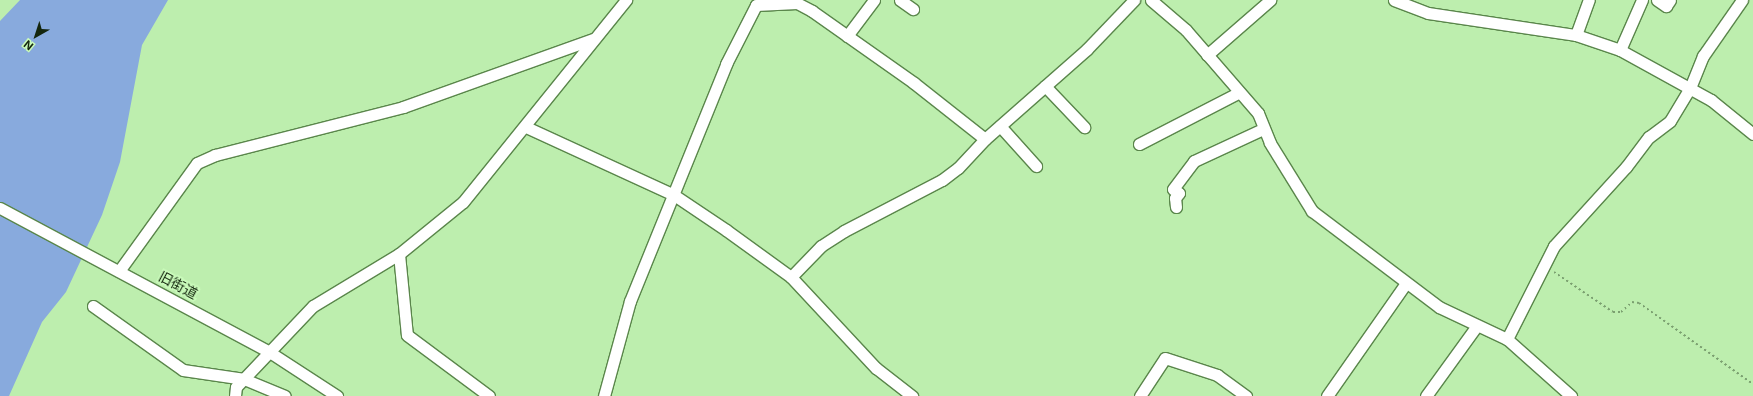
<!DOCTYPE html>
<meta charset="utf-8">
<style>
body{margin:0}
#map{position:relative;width:1753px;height:396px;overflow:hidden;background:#bdeeae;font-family:Inter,"Noto Sans JP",sans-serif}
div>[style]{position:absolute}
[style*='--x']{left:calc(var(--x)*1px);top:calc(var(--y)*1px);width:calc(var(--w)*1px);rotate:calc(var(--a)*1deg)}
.water>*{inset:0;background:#8ad}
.path>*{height:2px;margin-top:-1px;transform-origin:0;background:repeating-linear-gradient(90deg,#7ba070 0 2px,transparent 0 5px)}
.roads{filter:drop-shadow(1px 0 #5a864b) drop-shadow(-1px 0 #5a864b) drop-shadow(0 1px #5a864b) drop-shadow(0 -1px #5a864b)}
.street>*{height:11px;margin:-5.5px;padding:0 5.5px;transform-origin:5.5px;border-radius:5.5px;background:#fff}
span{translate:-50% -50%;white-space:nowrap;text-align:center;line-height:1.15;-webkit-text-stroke:3.5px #cafbbb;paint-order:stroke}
.street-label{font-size:14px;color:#14260e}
.north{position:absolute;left:16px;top:16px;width:40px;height:40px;-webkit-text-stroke:3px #cafbbb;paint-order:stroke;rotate:219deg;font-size:11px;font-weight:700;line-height:16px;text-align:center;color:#14260e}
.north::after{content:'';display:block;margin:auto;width:14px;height:18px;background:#14260e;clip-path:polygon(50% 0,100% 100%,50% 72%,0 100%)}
</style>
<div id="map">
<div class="water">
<div style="clip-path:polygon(20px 0,168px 0,142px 45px,120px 162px,102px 215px,66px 292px,42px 322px,9px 396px,0 396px,0 21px)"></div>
</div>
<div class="path">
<div style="--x:1554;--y:272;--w:71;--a:34.1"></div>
<div style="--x:1613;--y:312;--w:8;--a:0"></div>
<div style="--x:1621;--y:312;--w:15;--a:-42"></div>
<div style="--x:1632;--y:302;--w:7;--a:8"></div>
<div style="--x:1639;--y:303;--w:140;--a:35.4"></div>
</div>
<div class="roads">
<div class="street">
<div style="--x:900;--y:0;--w:16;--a:35"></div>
<div style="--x:1151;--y:0;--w:46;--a:40.6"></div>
<div style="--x:1186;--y:30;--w:110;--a:49.1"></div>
<div style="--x:1258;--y:113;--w:32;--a:68"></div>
<div style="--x:1270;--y:143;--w:80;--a:58.3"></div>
<div style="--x:1312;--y:211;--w:159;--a:37.1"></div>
<div style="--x:1439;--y:307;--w:75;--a:25.2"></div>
<div style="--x:1507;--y:339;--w:86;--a:41.7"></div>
<div style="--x:1394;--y:0;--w:36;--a:21"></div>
<div style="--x:1428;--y:13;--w:150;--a:8.5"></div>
<div style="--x:1576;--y:35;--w:46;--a:18.8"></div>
<div style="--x:1620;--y:50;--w:104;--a:28.8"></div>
<div style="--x:1711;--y:100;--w:54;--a:39"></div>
<div style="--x:1657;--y:0;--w:11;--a:34"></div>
<div style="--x:1666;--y:6;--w:7;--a:-56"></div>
<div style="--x:1576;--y:35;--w:37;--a:-70"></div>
<div style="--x:847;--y:36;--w:45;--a:-53.1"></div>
<div style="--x:1620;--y:50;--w:55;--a:-66.3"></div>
<div style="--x:1207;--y:55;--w:84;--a:-41.1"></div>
<div style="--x:1045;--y:86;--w:57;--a:46.4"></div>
<div style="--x:1000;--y:126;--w:54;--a:48"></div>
<div style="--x:526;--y:127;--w:163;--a:24.7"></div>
<div style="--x:674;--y:195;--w:63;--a:33.9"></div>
<div style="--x:726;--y:230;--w:80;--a:35.9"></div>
<div style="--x:791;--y:277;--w:125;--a:47"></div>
<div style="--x:876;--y:368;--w:46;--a:37.9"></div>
<div style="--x:1139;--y:144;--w:111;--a:-27.3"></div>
<div style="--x:1176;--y:207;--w:9;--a:-96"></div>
<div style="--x:1175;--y:198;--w:6;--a:-51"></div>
<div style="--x:1179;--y:193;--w:7;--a:-146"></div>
<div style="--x:1173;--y:189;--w:35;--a:-53"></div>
<div style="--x:1194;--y:161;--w:76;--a:-24.9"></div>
<div style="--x:0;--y:208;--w:307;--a:28.1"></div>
<div style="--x:271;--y:353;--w:79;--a:33.1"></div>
<div style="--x:399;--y:254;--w:81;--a:84.4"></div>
<div style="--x:407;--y:335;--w:102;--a:36.6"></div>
<div style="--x:119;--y:271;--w:133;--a:-54.2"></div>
<div style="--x:197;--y:163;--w:20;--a:-24"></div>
<div style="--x:215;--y:155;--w:194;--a:-14.3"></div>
<div style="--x:403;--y:107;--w:202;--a:-19.7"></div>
<div style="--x:791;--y:277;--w:43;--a:-45.9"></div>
<div style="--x:821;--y:246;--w:27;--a:-33"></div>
<div style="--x:844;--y:231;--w:110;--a:-27.5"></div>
<div style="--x:942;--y:180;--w:20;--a:-37"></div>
<div style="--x:958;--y:168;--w:40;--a:-47"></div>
<div style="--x:985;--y:139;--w:136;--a:-41.4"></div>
<div style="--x:1087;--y:49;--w:68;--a:-46.2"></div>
<div style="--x:93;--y:306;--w:110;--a:35.4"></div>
<div style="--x:183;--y:370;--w:62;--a:8.4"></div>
<div style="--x:244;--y:379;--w:44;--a:22.5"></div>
<div style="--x:1507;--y:339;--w:104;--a:-63.2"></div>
<div style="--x:1554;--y:246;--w:107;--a:-47.7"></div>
<div style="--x:1626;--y:167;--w:38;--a:-53"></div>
<div style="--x:1649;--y:137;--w:26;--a:-37"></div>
<div style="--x:1670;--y:121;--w:39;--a:-59"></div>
<div style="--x:1690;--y:88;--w:35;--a:-68"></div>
<div style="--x:1703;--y:56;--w:68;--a:-55.1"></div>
<div style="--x:235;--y:396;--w:9;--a:-84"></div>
<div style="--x:236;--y:387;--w:112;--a:-46.5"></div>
<div style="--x:313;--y:306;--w:100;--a:-31.2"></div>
<div style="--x:399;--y:254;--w:82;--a:-39.1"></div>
<div style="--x:463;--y:202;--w:260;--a:-51.1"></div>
<div style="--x:604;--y:396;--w:98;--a:-74.7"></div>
<div style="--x:630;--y:301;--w:256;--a:-67.9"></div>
<div style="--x:726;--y:64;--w:66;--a:-63"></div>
<div style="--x:756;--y:5;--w:41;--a:-2.8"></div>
<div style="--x:797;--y:3;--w:17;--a:28"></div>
<div style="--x:812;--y:11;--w:125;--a:35.2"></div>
<div style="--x:914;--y:83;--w:90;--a:38.3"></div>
<div style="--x:1140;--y:396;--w:45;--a:-56.7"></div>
<div style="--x:1165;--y:358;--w:55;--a:18.1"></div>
<div style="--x:1217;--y:375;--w:36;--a:36"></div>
<div style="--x:1327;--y:396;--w:138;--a:-55"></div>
<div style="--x:1426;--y:396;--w:85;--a:-54.1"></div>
</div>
</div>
<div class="street-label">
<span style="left:178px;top:285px;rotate:28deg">旧街道</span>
</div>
<div class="north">N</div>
</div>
